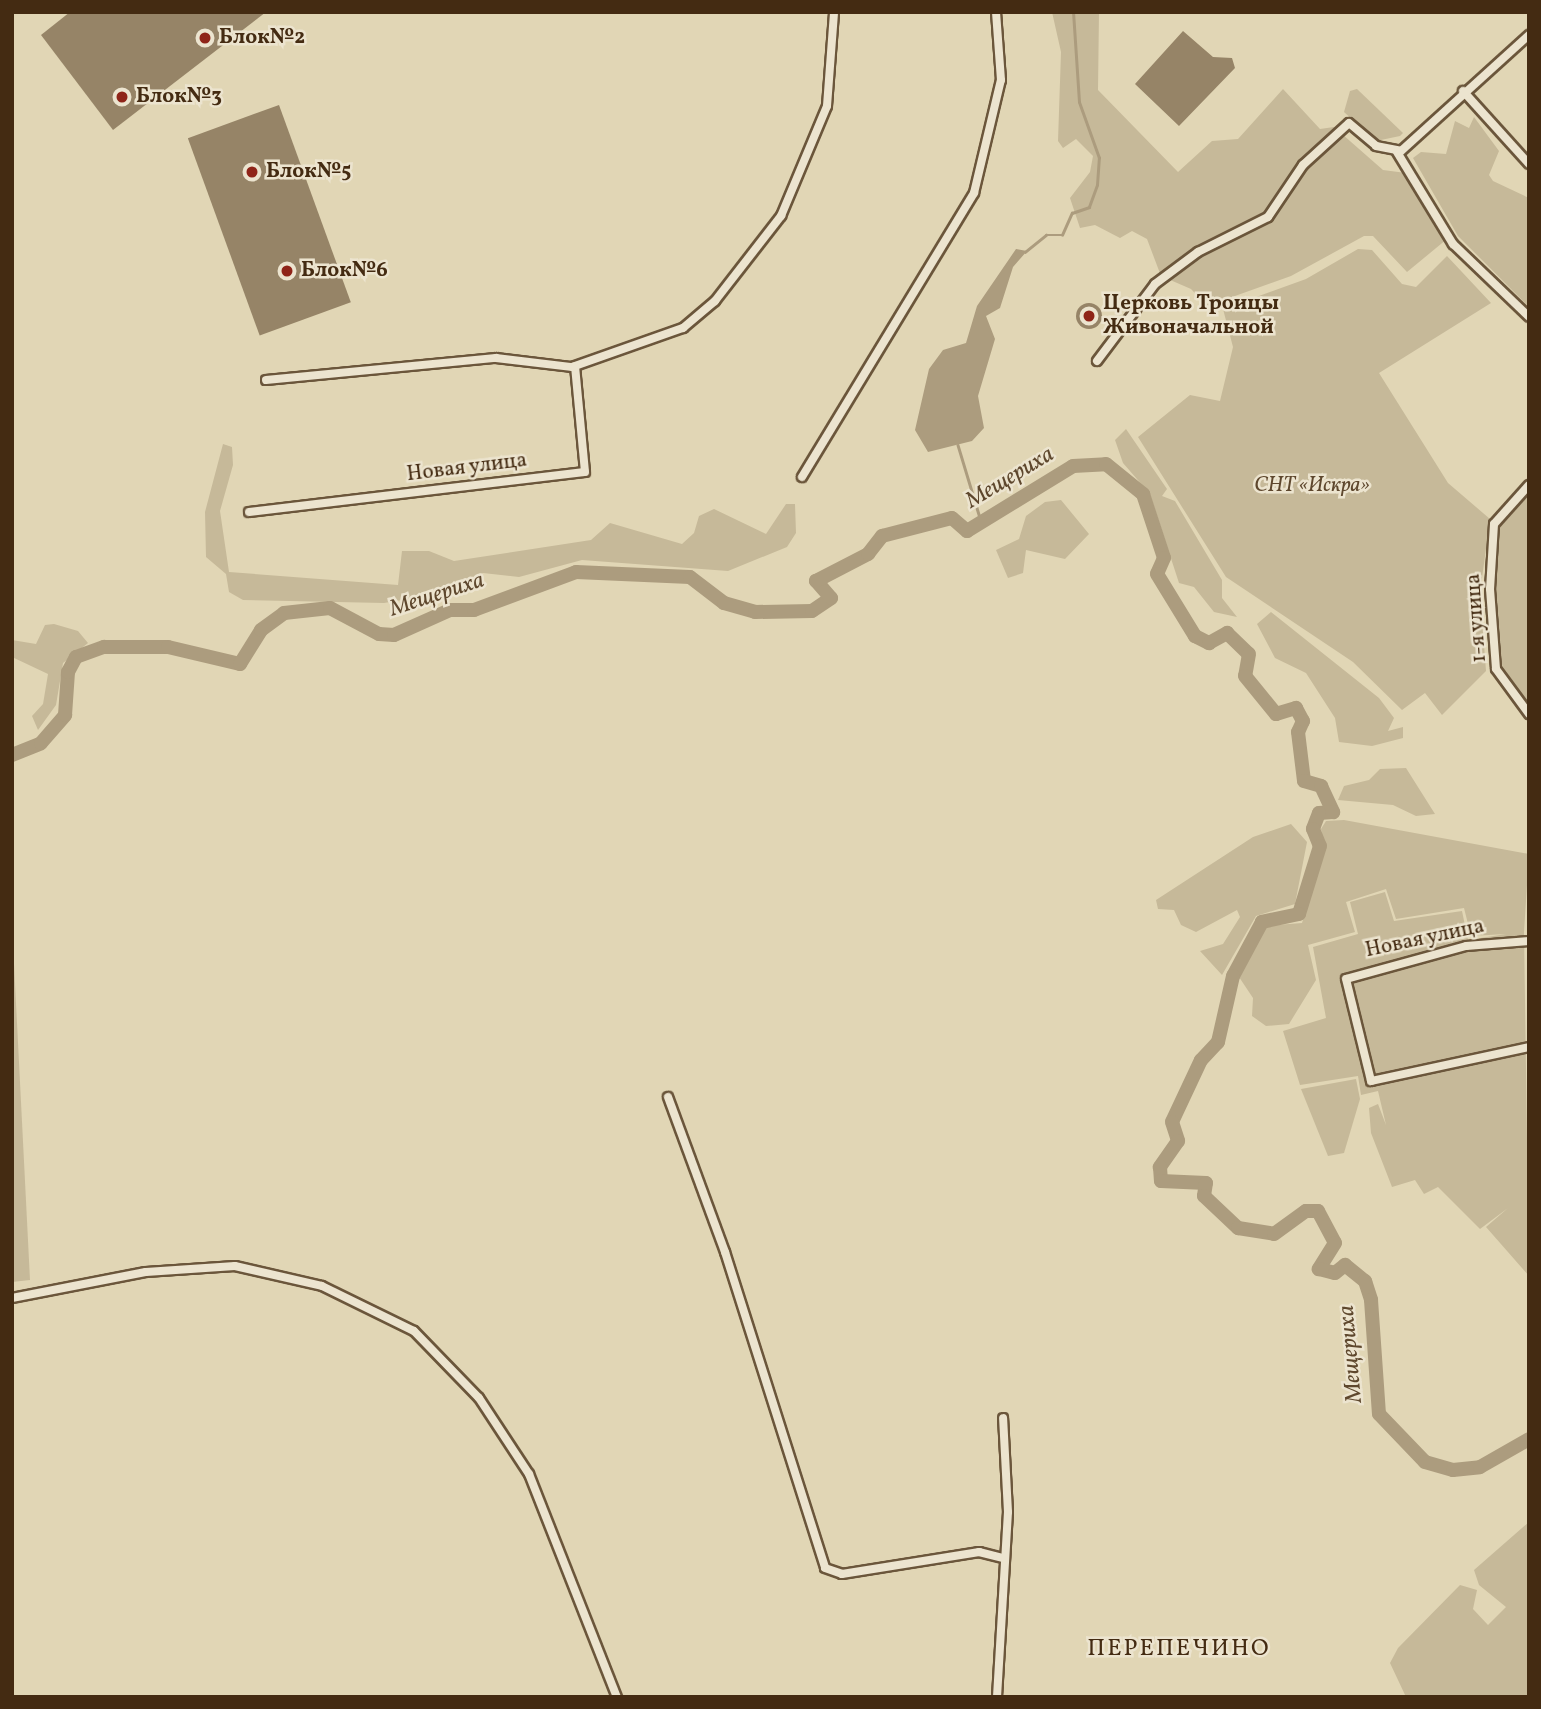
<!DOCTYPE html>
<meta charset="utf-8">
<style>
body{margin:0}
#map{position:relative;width:1541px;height:1709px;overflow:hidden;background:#e1d6b5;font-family:Vollkorn,serif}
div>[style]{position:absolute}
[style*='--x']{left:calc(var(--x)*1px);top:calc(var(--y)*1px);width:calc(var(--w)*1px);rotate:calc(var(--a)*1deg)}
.green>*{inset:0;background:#c6b999}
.water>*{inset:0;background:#ac9c7e}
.stream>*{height:2.5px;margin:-1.25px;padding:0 1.25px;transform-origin:1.25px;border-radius:1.25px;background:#ac9c7e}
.river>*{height:14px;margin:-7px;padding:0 7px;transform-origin:7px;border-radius:7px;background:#ac9c7e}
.building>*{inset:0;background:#968467;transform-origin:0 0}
.round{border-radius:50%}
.roads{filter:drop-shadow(2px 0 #6b563b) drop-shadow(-2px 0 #6b563b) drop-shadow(0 2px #6b563b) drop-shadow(0 -2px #6b563b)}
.minor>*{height:8px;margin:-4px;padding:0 4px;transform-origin:4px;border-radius:4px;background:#ece4cf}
.dots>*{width:19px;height:19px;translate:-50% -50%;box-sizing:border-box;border:4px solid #ece4cf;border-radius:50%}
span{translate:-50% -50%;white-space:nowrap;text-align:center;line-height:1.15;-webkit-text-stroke:5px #ece4cf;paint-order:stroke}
.poi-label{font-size:21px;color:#442b12;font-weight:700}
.left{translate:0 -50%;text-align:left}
.street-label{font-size:21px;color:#442b12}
.park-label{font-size:21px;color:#5e472d;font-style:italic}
.water-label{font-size:23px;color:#5e472d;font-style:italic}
.quarter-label{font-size:24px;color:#442b12;letter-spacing:2px}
.frame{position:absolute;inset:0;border:14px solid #442b12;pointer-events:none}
</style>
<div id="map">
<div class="green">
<div style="clip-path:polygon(1052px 12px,1099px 12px,1098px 90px,1178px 172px,1212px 141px,1238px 139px,1283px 89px,1320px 129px,1334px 127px,1383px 170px,1406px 173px,1447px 239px,1407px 272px,1373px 236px,1364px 236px,1291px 276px,1207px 306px,1191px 289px,1161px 276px,1147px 239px,1132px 231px,1120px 238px,1095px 225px,1080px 228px,1070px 198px,1090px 172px,1093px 156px,1076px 139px,1063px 148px,1058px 141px,1061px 52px)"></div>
<div style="clip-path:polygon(1357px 89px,1403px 133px,1400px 136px,1376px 141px,1344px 112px,1350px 91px)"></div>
<div style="clip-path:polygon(1474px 117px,1499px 151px,1489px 175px,1493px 181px,1529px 198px,1529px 307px,1458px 236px,1413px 158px,1421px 152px,1446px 154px,1455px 121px,1469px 128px)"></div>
<div style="clip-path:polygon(1358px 249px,1372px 250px,1402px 284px,1416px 287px,1447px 256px,1491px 303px,1379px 373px,1448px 483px,1490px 519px,1480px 593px,1486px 671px,1442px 715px,1425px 693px,1402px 710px,1353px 662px,1226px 577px,1138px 437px,1190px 395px,1220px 401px,1233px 347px,1223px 309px,1306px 279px)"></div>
<div style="clip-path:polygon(1126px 429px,1167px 489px,1162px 496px,1175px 501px,1222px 580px,1222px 598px,1237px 617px,1214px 612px,1194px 587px,1179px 583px,1150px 494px,1123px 463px,1115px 440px)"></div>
<div style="clip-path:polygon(223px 444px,232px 447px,233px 465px,220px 511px,229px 572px,398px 585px,402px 551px,429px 551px,454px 561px,591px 540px,610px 523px,682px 544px,694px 533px,699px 516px,714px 509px,766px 534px,786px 504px,795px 504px,796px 533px,787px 547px,728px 571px,582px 560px,519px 577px,483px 573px,438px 594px,384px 603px,243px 600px,229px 592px,226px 574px,206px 557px,205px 512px)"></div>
<div style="clip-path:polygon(1529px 489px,1529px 705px,1499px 661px,1494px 608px,1499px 523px)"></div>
<div style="clip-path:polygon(1061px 500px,1089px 534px,1065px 559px,1026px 550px,1023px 573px,1008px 578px,996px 550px,1019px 539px,1026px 516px,1045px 502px)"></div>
<div style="clip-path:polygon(1271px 612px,1379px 698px,1394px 718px,1388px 731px,1403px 727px,1403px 738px,1372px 746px,1339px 742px,1335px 718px,1306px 673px,1275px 658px,1257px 624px)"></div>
<div style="clip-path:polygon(54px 624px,78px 631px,88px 643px,63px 663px,56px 705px,38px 730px,32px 716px,43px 704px,48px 674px,12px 657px,12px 640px,36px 644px,45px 625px)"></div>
<div style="clip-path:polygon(1406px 768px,1435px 814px,1416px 816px,1393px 805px,1338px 800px,1344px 786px,1369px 780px,1380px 769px)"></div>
<div style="clip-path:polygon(1344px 820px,1529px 854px,1524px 932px,1529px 1276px,1486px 1227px,1508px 1208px,1480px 1229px,1438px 1187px,1424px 1194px,1415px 1180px,1392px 1187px,1371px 1133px,1369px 1108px,1378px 1104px,1386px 1125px,1378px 1091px,1361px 1095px,1358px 1076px,1300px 1085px,1283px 1031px,1326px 1018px,1313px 947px,1358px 934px,1350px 902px,1385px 892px,1394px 921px,1462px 911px,1468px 940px,1506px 934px,1471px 936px,1464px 908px,1396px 919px,1386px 889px,1346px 902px,1355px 932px,1308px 945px,1316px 980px,1289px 1024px,1266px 1026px,1252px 1016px,1253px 998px,1239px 977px,1265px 926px,1302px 923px,1324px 848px,1321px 829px,1326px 821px)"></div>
<div style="clip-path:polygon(1291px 824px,1307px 842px,1295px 904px,1256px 916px,1222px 975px,1200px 951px,1223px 944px,1240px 917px,1237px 910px,1196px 932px,1181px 925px,1174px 910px,1158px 909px,1156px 900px,1253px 837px)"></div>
<div style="clip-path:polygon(12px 924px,30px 1280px,12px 1282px)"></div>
<div style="clip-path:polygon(1356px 1079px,1360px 1099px,1344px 1153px,1328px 1156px,1301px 1089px)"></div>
<div style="clip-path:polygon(1529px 1522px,1529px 1697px,1406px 1697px,1390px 1663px,1398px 1648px,1460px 1585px,1477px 1590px,1473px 1609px,1488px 1625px,1506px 1607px,1479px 1585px,1474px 1570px)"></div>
</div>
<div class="water">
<div style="clip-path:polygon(1016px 249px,1027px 251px,1013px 267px,1000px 308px,986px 316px,995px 339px,978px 396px,984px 428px,972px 441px,928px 452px,915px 430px,929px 369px,943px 350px,966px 343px,977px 306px)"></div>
</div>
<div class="stream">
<div style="--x:1025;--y:252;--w:27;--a:-39"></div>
<div style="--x:1046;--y:235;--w:16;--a:0"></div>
<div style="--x:1062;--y:235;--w:24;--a:-66"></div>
<div style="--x:1072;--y:213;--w:18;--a:-19"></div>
<div style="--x:1089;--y:207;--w:23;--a:-70"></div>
<div style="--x:1097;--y:185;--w:27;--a:-86"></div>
<div style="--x:1099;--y:158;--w:59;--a:-109.7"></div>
<div style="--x:1079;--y:102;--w:90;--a:-93.8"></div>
<div style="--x:958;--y:445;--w:76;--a:73.2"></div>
</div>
<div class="river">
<div style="--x:12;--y:755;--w:31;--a:-22"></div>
<div style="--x:41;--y:743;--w:37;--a:-49"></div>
<div style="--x:65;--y:715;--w:43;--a:-86"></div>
<div style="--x:68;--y:672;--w:17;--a:-62"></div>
<div style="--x:76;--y:657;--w:30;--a:-20"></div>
<div style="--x:104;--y:647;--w:64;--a:0"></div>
<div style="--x:168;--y:647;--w:74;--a:13.3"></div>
<div style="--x:240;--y:664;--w:40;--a:-58"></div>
<div style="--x:261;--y:630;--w:29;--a:-36"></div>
<div style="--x:284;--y:613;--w:46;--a:-6.2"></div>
<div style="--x:330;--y:608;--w:55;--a:28"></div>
<div style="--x:379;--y:634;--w:15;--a:4"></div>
<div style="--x:394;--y:635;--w:61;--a:-24.1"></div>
<div style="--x:450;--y:610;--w:24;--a:0"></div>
<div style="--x:474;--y:610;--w:109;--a:-20.4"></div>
<div style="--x:576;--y:572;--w:114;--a:2.5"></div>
<div style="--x:690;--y:577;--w:43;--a:37.4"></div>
<div style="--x:724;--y:603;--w:32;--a:16"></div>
<div style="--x:755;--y:612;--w:57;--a:-1"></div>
<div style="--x:812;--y:611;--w:23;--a:-34"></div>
<div style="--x:831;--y:598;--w:23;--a:-131"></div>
<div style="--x:816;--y:581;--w:59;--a:-27.4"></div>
<div style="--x:868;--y:554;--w:23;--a:-52"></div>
<div style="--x:882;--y:536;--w:72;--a:-14.4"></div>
<div style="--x:952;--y:518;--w:20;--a:41"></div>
<div style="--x:967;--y:531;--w:124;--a:-31.5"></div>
<div style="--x:1073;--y:466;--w:33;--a:-3"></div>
<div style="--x:1106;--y:464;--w:48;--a:39"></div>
<div style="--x:1143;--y:494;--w:67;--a:71.8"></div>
<div style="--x:1164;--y:558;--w:17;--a:114"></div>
<div style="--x:1157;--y:574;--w:73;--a:58.5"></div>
<div style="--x:1195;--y:636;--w:16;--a:27"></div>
<div style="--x:1209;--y:643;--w:21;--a:-29"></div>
<div style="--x:1227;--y:633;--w:30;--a:44"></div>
<div style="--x:1249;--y:654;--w:22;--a:100"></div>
<div style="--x:1245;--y:676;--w:49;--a:50.8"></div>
<div style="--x:1276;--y:714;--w:21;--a:-17"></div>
<div style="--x:1296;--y:708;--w:15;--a:62"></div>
<div style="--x:1303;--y:721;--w:12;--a:114"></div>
<div style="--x:1298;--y:732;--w:49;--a:83"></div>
<div style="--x:1304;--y:781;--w:18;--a:16"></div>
<div style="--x:1321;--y:786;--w:29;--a:65"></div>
<div style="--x:1333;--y:812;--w:14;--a:176"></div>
<div style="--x:1319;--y:813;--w:17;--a:111"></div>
<div style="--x:1313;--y:829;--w:18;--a:68"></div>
<div style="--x:1320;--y:846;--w:71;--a:107.2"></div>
<div style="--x:1299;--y:914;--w:38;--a:168"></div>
<div style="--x:1262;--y:922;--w:61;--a:118.2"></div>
<div style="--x:1233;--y:976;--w:68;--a:102.8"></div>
<div style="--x:1218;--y:1042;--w:25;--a:133"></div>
<div style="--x:1201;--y:1060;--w:68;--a:115.1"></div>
<div style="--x:1172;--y:1122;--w:20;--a:72"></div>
<div style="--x:1178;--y:1141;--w:32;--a:125"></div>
<div style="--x:1160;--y:1167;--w:14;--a:86"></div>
<div style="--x:1161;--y:1181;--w:45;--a:2.5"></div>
<div style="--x:1206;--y:1183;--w:13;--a:99"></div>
<div style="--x:1204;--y:1196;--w:47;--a:43.3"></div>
<div style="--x:1238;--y:1228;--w:36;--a:9"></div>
<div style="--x:1274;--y:1234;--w:39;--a:-36"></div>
<div style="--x:1306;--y:1211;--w:12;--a:0"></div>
<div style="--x:1318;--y:1211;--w:36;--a:62"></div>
<div style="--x:1335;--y:1243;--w:31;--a:122"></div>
<div style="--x:1319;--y:1269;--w:16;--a:14"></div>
<div style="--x:1335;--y:1273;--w:13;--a:-39"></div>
<div style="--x:1345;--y:1265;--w:26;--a:39"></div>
<div style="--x:1365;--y:1281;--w:20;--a:72"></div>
<div style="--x:1371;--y:1300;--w:114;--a:86"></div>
<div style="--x:1379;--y:1414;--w:66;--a:46.2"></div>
<div style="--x:1425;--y:1462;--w:29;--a:16"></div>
<div style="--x:1453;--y:1470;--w:27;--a:-6"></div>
<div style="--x:1480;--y:1467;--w:56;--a:-29.7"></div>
</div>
<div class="building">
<div style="clip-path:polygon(70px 12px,266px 12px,113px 130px,41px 35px)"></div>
<div style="clip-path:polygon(1183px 31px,1213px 57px,1232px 58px,1235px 68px,1179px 126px,1135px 84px)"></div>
<div style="left:279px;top:105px;width:210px;height:97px;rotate:70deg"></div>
<div class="round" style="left:1076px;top:303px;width:26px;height:26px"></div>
</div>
<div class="roads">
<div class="minor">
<div style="--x:1463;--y:91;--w:98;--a:47.9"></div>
<div style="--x:1397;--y:152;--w:108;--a:58.7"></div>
<div style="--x:1453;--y:244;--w:105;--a:43.8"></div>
<div style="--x:1097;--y:361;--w:96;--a:-53"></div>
<div style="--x:1155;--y:284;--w:54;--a:-36.7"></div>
<div style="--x:1198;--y:252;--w:78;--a:-26.6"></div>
<div style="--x:1268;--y:217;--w:63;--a:-56.1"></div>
<div style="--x:1303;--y:165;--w:62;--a:-42.4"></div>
<div style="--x:1349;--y:123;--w:35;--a:40"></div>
<div style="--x:1376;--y:146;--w:25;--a:11"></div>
<div style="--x:1401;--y:151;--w:173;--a:-42.2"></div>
<div style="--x:266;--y:380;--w:231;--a:-5.5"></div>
<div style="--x:496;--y:358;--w:77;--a:6.8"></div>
<div style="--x:572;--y:367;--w:118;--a:-19.4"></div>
<div style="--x:683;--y:328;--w:42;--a:-40.2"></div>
<div style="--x:715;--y:301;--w:108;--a:-52.2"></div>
<div style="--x:781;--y:216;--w:119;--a:-67.3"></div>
<div style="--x:827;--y:106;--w:94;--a:-85.7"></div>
<div style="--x:802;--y:477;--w:332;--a:-58.8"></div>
<div style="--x:974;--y:193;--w:116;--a:-76.6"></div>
<div style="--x:1001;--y:80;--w:68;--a:-94.2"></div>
<div style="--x:1529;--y:485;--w:52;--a:131.9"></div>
<div style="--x:1494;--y:524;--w:65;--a:93.5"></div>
<div style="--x:1490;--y:589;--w:80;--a:85.7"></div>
<div style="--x:1496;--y:669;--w:56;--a:53.7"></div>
<div style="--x:249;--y:512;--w:338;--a:-6.8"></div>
<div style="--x:585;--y:472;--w:106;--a:-95.4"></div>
<div style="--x:1529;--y:941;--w:63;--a:175.5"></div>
<div style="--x:1466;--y:946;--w:124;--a:164.6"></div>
<div style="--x:1346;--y:979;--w:105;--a:76.2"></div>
<div style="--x:1371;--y:1081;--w:162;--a:-12.1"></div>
<div style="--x:668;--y:1097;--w:165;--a:69.8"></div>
<div style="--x:725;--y:1252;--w:331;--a:72.4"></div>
<div style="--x:825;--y:1568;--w:18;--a:19"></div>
<div style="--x:842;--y:1574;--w:139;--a:-9.1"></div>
<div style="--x:979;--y:1552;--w:25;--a:14"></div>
<div style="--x:12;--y:1298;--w:136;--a:-11"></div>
<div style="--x:146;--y:1272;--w:89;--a:-3.9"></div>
<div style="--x:235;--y:1266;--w:89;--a:12.9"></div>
<div style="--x:322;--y:1286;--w:102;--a:26.1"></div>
<div style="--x:414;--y:1331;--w:93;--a:45.9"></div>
<div style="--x:479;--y:1398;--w:91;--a:56.7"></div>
<div style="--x:529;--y:1474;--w:240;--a:68.5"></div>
<div style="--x:997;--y:1697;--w:185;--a:-86.6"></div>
<div style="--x:1008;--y:1512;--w:94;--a:-93"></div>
</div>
</div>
<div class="dots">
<div style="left:205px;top:38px;background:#8f2418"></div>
<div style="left:122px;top:97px;background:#8f2418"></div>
<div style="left:252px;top:172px;background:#8f2418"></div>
<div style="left:287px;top:271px;background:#8f2418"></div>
<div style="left:1089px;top:316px;background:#8f2418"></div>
</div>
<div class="poi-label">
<span class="left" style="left:219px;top:38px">Блок№2</span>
<span class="left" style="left:136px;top:97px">Блок№3</span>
<span class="left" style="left:266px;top:172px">Блок№5</span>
<span class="left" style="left:301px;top:271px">Блок№6</span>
<span class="left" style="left:1103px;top:316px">Церковь Троицы<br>Живоначальной</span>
</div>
<div class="street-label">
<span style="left:467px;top:468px;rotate:-7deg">Новая улица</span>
<span style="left:1477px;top:618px;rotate:-94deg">1-я улица</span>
<span style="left:1425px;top:939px;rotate:-12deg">Новая улица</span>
</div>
<div class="park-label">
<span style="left:1312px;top:486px">СНТ «Искра»</span>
</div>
<div class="water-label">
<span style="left:1010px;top:478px;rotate:-31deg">Мещериха</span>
<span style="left:437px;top:595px;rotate:-18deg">Мещериха</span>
<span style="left:1351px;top:1354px;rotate:-95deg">Мещериха</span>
</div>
<div class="quarter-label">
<span style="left:1179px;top:1650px">ПЕРЕПЕЧИНО</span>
</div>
<div class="frame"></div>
</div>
